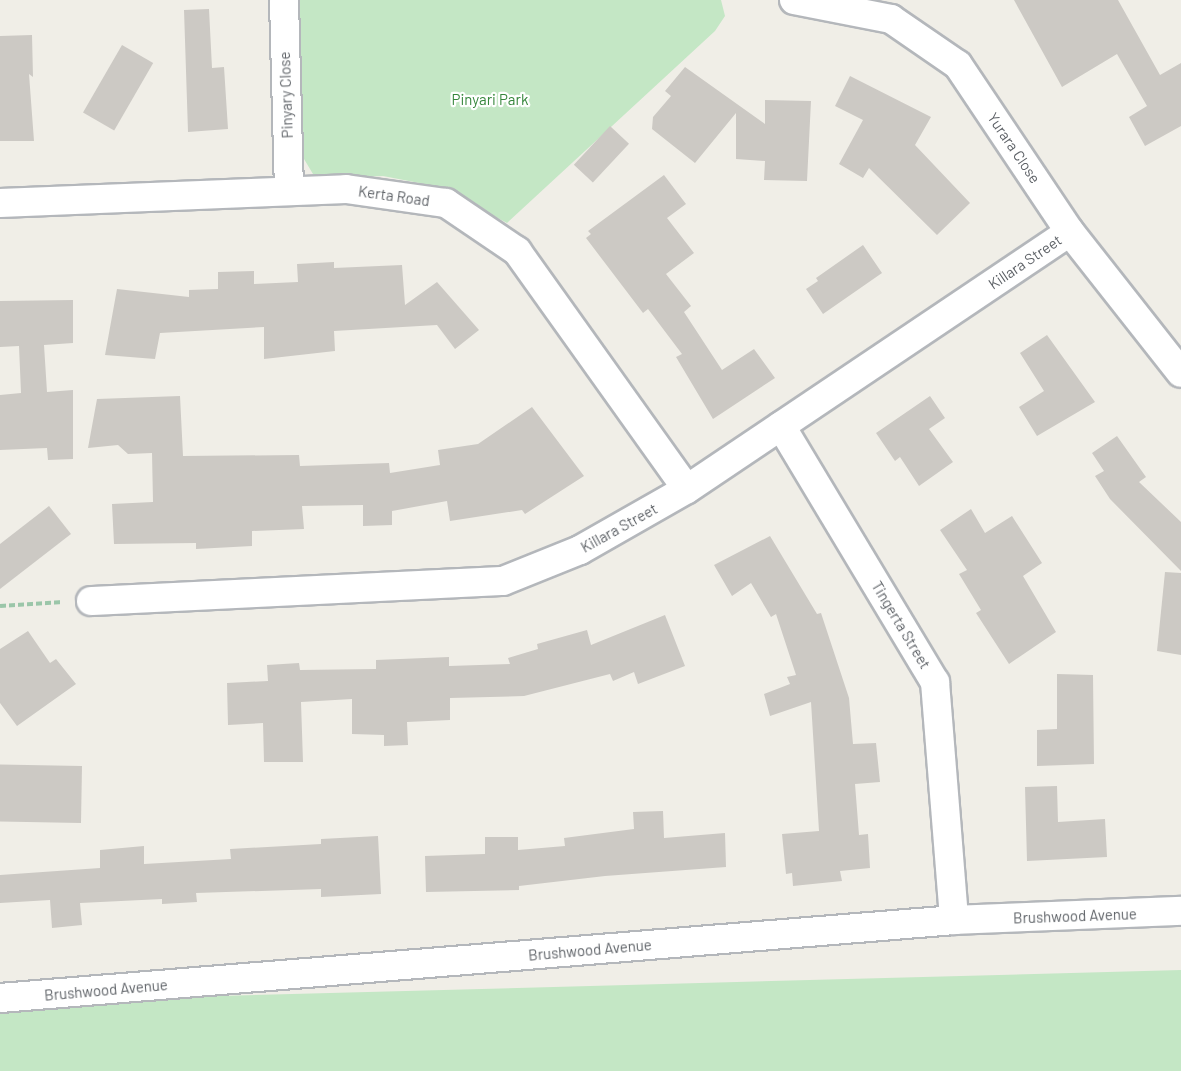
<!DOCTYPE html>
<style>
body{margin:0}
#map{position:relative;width:1181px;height:1071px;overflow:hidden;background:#f0eee7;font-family:Barlow,sans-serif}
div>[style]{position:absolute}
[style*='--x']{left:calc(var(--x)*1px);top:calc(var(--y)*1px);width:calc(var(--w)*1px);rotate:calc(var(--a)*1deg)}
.green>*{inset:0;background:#c4e7c5}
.building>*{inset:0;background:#ccc9c4;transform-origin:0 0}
.path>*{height:4px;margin-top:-2px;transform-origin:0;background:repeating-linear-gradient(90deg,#9bc6a9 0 6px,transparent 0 9px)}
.roads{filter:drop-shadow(2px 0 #b4b7bb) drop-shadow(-2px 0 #b4b7bb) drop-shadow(0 2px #b4b7bb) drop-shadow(0 -2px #b4b7bb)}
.minor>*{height:28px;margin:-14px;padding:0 14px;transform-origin:14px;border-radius:14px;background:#fff}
span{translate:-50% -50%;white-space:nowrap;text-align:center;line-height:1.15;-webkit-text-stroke:4.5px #fff;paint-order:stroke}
.street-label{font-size:15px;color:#5e6267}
.park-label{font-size:15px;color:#36863c}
</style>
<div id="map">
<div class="green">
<div style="clip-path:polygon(299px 0,721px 0,725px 16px,715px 31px,507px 223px,440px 187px,383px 176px,337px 178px,313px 174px,304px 159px)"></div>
<div style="clip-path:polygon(1181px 970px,1181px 1071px,0 1071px,0 1002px)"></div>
</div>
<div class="building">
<div style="clip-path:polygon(1014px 0,1118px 0,1160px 75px,1181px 63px,1181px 126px,1145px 146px,1129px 117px,1147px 106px,1117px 54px,1062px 87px)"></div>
<div style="clip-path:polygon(209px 9px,212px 68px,224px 67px,228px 129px,188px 132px,184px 10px)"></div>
<div style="clip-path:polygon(32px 35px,33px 77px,29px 74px,34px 141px,0 141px,0 36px)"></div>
<div style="left:122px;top:45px;width:36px;height:78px;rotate:30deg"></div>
<div style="clip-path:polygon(685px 67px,765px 124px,765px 100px,811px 101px,807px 181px,764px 180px,765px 161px,736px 159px,736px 113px,695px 163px,652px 129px,653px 117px,671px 96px,665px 91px)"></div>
<div style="clip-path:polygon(850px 76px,931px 117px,915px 145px,970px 203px,937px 235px,869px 168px,863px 178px,839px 164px,863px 120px,835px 106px)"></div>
<div style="left:610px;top:126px;width:26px;height:53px;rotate:43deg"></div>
<div style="clip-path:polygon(664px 175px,686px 204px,667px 218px,694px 253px,666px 274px,691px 306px,684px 312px,722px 370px,754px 349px,775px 378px,713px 419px,676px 357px,682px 354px,648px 309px,643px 313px,586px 238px,591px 234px,588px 231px)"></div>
<div style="clip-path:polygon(863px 245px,882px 273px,823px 314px,806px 289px,818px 281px,816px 278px)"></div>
<div style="clip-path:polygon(334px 262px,334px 268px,402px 265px,405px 305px,437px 282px,479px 330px,455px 349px,437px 325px,334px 331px,335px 351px,264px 359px,264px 327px,160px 333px,155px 359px,105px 355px,117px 289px,189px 297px,189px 290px,218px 289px,218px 272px,254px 271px,254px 284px,298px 282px,297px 264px)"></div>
<div style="clip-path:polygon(73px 300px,73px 343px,44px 345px,47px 392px,73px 390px,73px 459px,48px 460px,47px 448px,0 450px,0 395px,21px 393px,19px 346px,0 347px,0 301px)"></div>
<div style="clip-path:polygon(1047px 335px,1095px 402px,1037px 436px,1019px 407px,1044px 391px,1020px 353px)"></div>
<div style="clip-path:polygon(180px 396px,183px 456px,299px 455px,300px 466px,389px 463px,390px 473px,440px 465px,438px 450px,478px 444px,532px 407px,584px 476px,525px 514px,522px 510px,450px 521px,447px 501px,392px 511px,392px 525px,363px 526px,363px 505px,302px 506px,304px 529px,252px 531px,252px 546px,196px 549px,196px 543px,114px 544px,112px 504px,153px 502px,152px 453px,128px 454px,118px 445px,88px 448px,97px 399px)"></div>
<div style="clip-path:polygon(930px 396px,945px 418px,929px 429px,953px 462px,919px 486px,900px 457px,895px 461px,876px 433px)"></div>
<div style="clip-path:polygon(1117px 436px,1146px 477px,1139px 482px,1181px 522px,1181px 571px,1110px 499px,1095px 476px,1104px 471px,1092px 453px)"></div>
<div style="clip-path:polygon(49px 506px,71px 534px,0 589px,0 544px)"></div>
<div style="clip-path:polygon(971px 509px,985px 533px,1012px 516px,1042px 563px,1023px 576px,1056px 632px,1009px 664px,976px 613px,981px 610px,959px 574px,967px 570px,940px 530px)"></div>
<div style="clip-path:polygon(770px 536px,817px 614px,821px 613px,849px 698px,853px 744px,876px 743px,880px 782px,855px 784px,859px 835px,868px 834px,870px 868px,840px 871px,842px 881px,793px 886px,792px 873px,786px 874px,782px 834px,819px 831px,811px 702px,770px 716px,764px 694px,790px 684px,787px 677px,796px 675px,776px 614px,771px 617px,751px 583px,732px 596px,714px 565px)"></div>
<div style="clip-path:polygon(1165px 572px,1181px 573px,1181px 655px,1157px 651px)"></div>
<div style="clip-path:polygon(665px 615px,685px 666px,638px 684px,634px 672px,613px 681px,610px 674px,524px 696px,450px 698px,450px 720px,407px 722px,408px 745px,384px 746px,384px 735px,352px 734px,352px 699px,301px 702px,303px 762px,264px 762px,263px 723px,228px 725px,227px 683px,268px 681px,267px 665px,299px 663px,300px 670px,376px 669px,376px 660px,449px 657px,449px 666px,510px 664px,508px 658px,538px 649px,537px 644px,587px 630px,591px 645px)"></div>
<div style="clip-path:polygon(28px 631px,50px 663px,56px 659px,76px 684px,17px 726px,0 703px,0 649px)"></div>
<div style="clip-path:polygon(1057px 674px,1093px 675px,1094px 764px,1037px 766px,1037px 730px,1057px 729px)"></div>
<div style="left:82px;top:766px;width:57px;height:82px;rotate:91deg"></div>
<div style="clip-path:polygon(1057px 786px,1058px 822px,1105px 819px,1107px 857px,1027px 861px,1025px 787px)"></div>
<div style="clip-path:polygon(663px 811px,664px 838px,725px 833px,726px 867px,605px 876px,519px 886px,519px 890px,426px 892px,425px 856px,485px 854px,485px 837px,518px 837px,518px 850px,565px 846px,564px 838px,634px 829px,633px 812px)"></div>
<div style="clip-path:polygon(378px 836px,381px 894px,321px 897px,321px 889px,196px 893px,197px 902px,162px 904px,162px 899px,80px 903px,82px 925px,52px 928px,50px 900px,0 903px,0 875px,100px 868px,100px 850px,144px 846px,144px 864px,231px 859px,230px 849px,321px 844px,321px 839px)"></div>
</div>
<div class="path">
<div style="--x:0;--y:606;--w:63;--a:-3.6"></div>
</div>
<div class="roads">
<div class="minor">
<div style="--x:284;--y:0;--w:191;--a:88.5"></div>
<div style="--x:794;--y:0;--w:99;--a:11.1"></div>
<div style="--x:891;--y:19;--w:81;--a:34.5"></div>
<div style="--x:958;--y:65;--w:201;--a:56.2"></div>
<div style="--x:1070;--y:232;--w:179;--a:51.8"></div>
<div style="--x:0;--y:203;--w:346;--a:-2.3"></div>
<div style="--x:346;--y:189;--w:101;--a:8"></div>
<div style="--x:446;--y:203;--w:86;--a:34.1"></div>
<div style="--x:517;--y:251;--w:292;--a:54.5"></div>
<div style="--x:781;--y:426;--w:299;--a:59"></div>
<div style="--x:935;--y:682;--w:239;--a:85.4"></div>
<div style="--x:91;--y:601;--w:412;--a:-2.8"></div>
<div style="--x:503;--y:581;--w:83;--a:-21.9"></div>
<div style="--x:580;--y:550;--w:123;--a:-29.7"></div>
<div style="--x:687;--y:489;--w:461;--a:-33.9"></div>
<div style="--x:0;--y:998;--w:957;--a:-4.67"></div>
<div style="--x:954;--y:920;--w:227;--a:-2.3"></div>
</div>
</div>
<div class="street-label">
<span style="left:286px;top:95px;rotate:-92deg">Pinyary Close</span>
<span style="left:1014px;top:148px;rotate:56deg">Yurara Close</span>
<span style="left:394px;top:196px;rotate:8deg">Kerta Road</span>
<span style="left:1025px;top:262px;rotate:-34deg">Killara Street</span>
<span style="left:619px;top:528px;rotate:-29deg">Killara Street</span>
<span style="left:901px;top:625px;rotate:59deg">Tingerta Street</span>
<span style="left:1075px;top:916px;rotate:-2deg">Brushwood Avenue</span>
<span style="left:590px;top:950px;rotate:-5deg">Brushwood Avenue</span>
<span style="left:106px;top:990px;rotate:-5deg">Brushwood Avenue</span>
</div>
<div class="park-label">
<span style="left:490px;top:100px">Pinyari Park</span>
</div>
</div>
